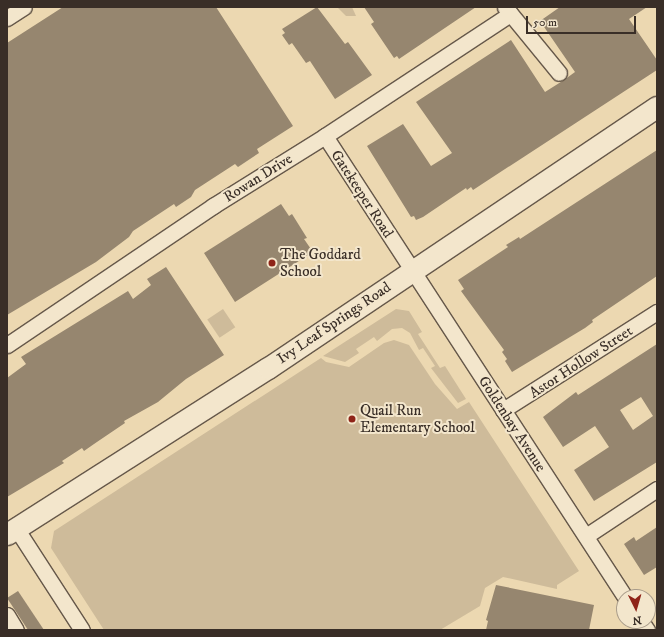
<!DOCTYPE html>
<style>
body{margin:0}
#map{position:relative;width:664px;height:637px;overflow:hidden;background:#ecd8b1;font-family:"IM FELL DW Pica",serif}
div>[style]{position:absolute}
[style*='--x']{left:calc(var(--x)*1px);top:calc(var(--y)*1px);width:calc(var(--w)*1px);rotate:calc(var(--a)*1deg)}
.green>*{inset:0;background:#cebb9a;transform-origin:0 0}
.building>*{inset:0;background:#96866f}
.roads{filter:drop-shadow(1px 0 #66584a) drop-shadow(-1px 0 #66584a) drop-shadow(0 1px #66584a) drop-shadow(0 -1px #66584a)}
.street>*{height:15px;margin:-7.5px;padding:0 7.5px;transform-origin:7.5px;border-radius:7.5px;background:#f3e6cc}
.secondary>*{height:21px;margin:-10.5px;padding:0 10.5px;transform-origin:10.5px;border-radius:10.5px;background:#f3e6cc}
.dots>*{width:11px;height:11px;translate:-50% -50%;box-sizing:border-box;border:2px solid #f3e6cc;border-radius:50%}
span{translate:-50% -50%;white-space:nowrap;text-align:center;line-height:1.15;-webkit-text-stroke:4px #f3e6cc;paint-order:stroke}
.street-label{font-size:15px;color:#392e27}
.poi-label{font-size:15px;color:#392e27}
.left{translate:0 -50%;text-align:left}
.frame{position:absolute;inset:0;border:8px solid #392e27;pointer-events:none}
.north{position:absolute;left:616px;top:589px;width:40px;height:40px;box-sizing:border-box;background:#f3e6cc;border:1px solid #a99c8a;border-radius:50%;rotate:175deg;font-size:11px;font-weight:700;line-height:16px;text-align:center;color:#392e27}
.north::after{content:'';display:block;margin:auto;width:14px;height:18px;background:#8f2418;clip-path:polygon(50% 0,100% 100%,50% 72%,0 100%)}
.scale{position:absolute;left:526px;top:16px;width:110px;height:18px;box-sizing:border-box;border:2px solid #392e27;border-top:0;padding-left:5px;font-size:12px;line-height:14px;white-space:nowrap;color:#392e27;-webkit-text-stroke:3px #f3e6cc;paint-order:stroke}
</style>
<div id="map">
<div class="green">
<div style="clip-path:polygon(337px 7px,352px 7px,356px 16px,346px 16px)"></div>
<div style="left:223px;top:309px;width:22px;height:19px;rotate:56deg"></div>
<div style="clip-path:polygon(396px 309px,409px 311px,422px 332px,418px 334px,440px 368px,445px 366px,466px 399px,458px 403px,431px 368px,435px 366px,423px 348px,419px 350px,410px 333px,402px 328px,392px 329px,377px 341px,374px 337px,356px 349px,359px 353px,345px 362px,323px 356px)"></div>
<div style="clip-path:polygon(394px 340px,409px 345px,435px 384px,457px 409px,469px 402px,579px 571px,557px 585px,557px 589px,503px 577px,485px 588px,480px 606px,440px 630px,104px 630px,51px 548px,54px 531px,321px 358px,326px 362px,349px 367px,384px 343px)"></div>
</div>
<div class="building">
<div style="clip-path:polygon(63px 7px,216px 7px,293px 126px,257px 149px,259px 153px,238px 167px,235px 164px,195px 190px,191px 197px,176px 207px,174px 204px,133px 231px,129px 237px,96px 262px,7px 315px,7px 43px)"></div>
<div style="clip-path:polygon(317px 7px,345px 44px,348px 42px,372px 75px,335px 99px,310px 61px,306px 63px,292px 43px,289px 45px,282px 35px,285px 33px,282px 29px)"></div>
<div style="clip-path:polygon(364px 7px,476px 7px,399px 59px,397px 56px,394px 58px,371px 24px,374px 22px)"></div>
<div style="clip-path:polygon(560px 7px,647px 7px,629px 19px,657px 60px,657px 70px,473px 190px,471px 187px,467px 190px,466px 188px,423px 217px,416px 220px,414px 216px,411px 217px,367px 146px,403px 124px,431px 166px,452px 153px,416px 102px,511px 40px,545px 92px,564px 80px,575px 72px,540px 21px)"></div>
<div style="clip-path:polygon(657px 150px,657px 276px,592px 320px,593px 322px,585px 328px,512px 372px,505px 361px,507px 359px,502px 352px,504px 350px,461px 291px,464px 289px,458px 280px,508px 247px,506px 245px,519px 237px,520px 239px)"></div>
<div style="clip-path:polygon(281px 204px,289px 216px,292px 214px,307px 238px,304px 239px,313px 252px,235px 302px,204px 253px)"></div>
<div style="clip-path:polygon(166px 267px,224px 355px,186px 379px,158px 402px,124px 421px,125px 423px,94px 444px,84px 451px,82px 448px,62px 461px,64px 463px,7px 497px,7px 378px,26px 364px,21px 357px,128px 291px,133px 299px,151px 285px,147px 279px)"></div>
<div style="clip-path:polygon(evenodd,657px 344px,657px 462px,594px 501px,574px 470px,609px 447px,595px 426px,563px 447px,543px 417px,576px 392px,578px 395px,657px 344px,641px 397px,653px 416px,633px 430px,620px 410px,641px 397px)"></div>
<div style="clip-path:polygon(657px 527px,657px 567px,644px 575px,624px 544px,634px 537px,636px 541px)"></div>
<div style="clip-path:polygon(496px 585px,594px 605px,589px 630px,486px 630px,488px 621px,486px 620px)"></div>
<div style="clip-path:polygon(18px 591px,44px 630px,28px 630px,7px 598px)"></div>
</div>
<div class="roads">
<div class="street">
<div style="--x:505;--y:7;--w:85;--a:50.7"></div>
<div style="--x:7;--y:18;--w:20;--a:-33"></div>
<div style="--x:325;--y:136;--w:550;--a:56.95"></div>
<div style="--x:7;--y:345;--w:249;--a:-34"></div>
<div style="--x:213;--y:206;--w:132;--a:-32"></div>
<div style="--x:325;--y:136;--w:222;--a:-33.4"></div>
<div style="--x:503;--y:410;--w:183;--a:-32.5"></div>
<div style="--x:16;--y:528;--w:121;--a:57.1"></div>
<div style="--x:586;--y:536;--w:85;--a:-33.5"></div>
<div style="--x:7;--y:615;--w:17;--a:59"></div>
<div style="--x:641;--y:621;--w:11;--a:56"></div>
</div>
<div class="secondary">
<div style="--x:7;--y:534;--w:309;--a:-32.5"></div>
<div style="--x:268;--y:368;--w:468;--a:-33.9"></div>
</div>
</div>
<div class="dots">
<div style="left:272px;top:263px;background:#8f2418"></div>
<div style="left:352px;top:419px;background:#8f2418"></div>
</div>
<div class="street-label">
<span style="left:258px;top:178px;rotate:-32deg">Rowan Drive</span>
<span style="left:362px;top:194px;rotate:57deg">Gatekeeper Road</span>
<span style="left:334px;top:323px;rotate:-34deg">Ivy Leaf Springs Road</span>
<span style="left:581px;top:362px;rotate:-33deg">Astor Hollow Street</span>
<span style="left:512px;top:424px;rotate:57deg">Goldenbay Avenue</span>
</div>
<div class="poi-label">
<span class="left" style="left:280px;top:263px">The Goddard<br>School</span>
<span class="left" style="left:360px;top:419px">Quail Run<br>Elementary School</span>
</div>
<div class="frame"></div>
<div class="north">N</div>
<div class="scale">50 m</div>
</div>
